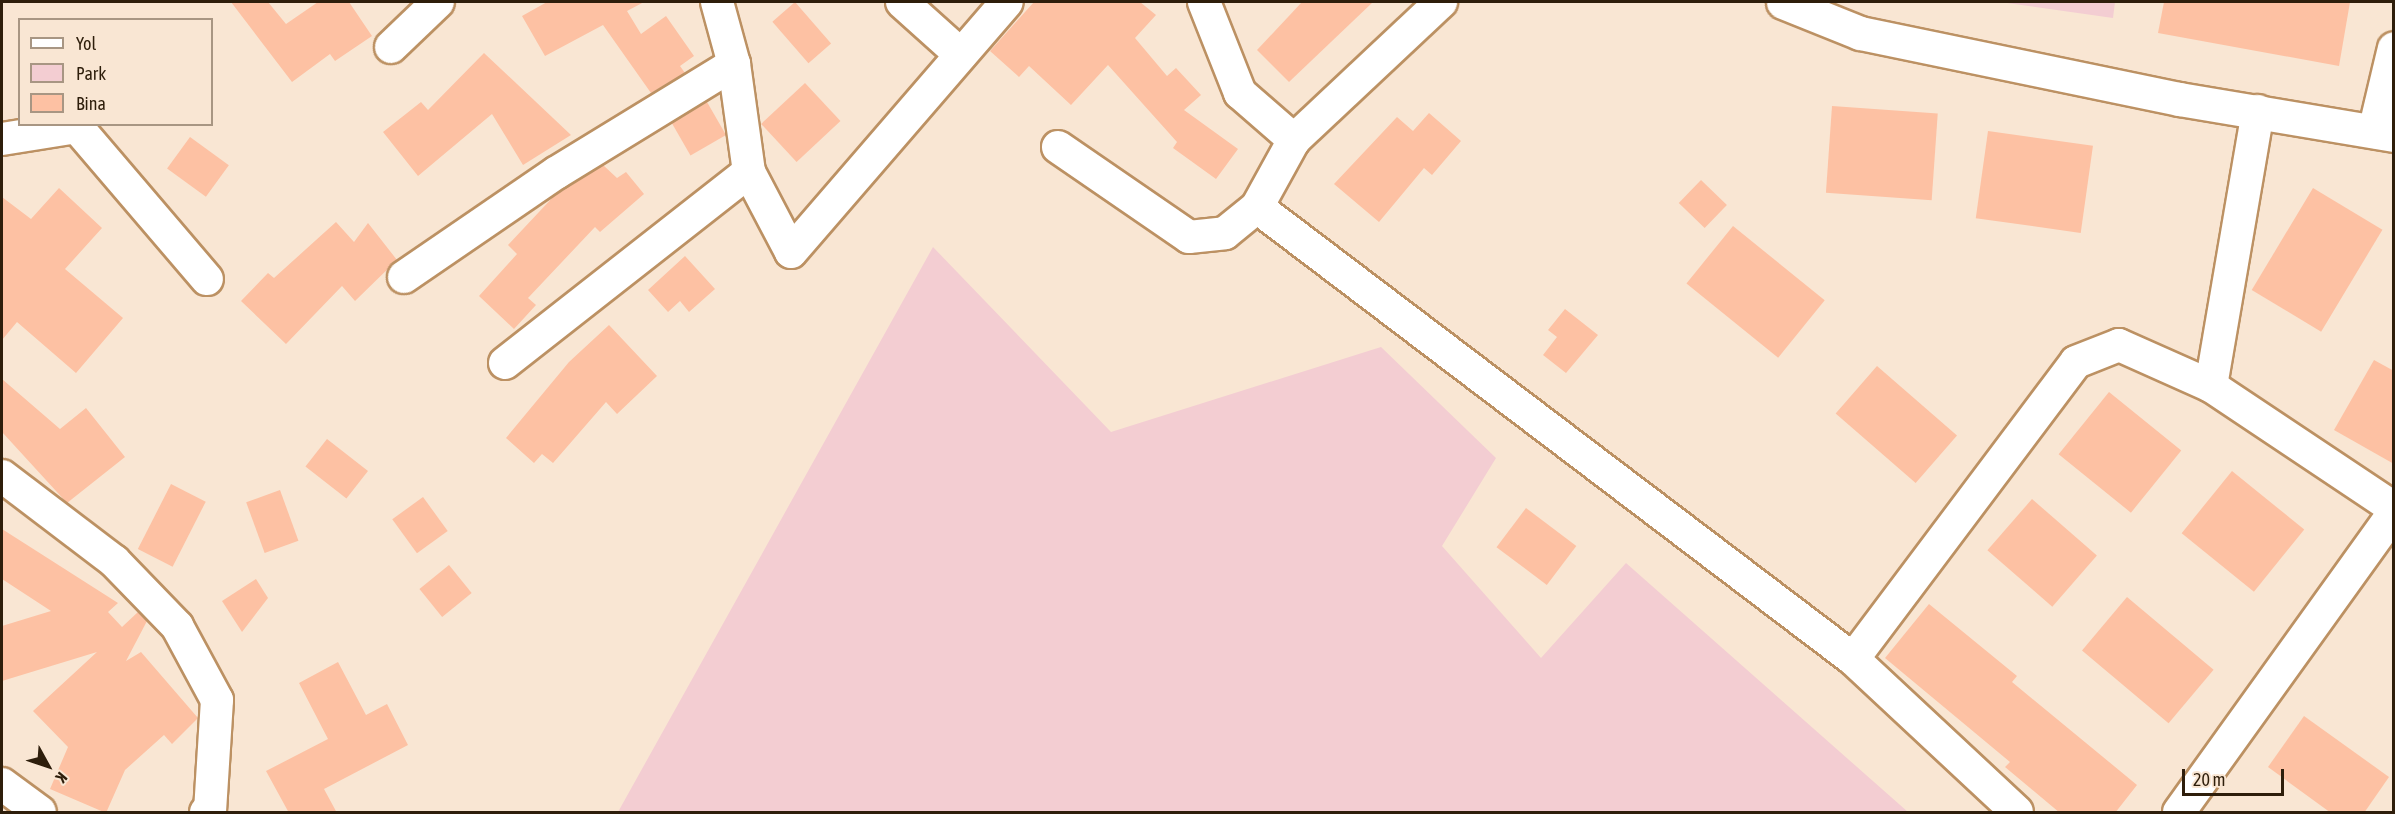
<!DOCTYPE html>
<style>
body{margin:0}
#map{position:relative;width:2395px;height:814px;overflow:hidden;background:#f9e6d3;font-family:"Asap Condensed",sans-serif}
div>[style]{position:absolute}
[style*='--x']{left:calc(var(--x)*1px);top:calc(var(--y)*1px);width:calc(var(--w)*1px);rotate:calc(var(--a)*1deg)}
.green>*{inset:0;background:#f3cdd2}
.building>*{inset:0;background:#fdc1a3;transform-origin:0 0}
.roads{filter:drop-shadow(2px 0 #bc9163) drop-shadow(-2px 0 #bc9163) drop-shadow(0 2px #bc9163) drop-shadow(0 -2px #bc9163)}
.minor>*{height:32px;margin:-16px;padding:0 16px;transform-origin:16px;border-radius:16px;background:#fff}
.tertiary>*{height:33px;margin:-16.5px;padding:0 16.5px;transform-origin:16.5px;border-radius:16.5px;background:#fff}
span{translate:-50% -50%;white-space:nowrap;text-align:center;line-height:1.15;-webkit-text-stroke:5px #f9e6d3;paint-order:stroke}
.frame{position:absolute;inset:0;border:3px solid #2e1e0b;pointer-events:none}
.legend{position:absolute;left:18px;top:18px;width:195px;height:108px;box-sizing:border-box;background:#f9e6d3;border:2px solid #a89683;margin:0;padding:8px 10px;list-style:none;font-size:18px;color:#2e1e0b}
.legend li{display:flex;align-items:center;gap:12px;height:30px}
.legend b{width:30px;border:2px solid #a89683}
.north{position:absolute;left:18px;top:736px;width:60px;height:60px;-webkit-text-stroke:4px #f9e6d3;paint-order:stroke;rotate:130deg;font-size:16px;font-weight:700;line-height:24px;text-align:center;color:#2e1e0b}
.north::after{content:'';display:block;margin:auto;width:21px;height:27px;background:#2e1e0b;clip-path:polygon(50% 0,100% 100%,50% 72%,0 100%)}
.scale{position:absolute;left:2182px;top:769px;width:102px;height:27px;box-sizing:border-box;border:3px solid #2e1e0b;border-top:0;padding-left:8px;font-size:18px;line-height:21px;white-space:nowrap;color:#2e1e0b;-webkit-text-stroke:4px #f9e6d3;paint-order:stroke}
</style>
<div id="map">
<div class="green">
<div style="clip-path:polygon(2000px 2px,2115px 2px,2113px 18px)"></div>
<div style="clip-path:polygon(933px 247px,1111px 432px,1381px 347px,1496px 458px,1442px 546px,1541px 658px,1626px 563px,1908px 812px,618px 812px)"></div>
</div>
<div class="building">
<div style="clip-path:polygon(231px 2px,268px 2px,286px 24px,318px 2px,349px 2px,372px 36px,335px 61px,330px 54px,292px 82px)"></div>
<div style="clip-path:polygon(547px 2px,644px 2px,627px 11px,641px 34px,666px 16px,694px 56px,680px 66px,685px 73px,651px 93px,603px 25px,545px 56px,522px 16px)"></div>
<div style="left:795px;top:2px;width:55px;height:30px;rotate:49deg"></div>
<div style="clip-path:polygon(1034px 2px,1140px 2px,1156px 15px,1135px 38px,1167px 76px,1176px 68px,1201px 95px,1184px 110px,1238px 149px,1216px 179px,1173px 148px,1177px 142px,1108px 65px,1071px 105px,1029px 66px,1019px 77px,990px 51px)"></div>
<div style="clip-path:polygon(1302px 2px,1373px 2px,1289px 82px,1257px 50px)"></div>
<div style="clip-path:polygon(2164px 2px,2350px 2px,2339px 66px,2158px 33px)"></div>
<div style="clip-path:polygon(484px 53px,571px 135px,523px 165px,492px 114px,418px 176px,383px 132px,421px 102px,428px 110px)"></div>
<div style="left:805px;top:83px;width:52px;height:60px;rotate:47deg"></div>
<div style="left:707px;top:102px;width:38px;height:41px;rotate:60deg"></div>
<div style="left:1832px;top:106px;width:106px;height:87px;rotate:4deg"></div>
<div style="clip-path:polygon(1429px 113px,1461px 141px,1432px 175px,1424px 168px,1379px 222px,1334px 184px,1397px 117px,1413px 131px)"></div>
<div style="left:1988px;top:131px;width:106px;height:88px;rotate:8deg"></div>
<div style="left:190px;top:137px;width:48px;height:39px;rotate:36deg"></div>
<div style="clip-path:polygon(603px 165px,617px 178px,626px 172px,644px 194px,600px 232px,595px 227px,528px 298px,536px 305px,514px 329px,479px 296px,517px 254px,508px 245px,554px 196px)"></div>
<div style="left:1701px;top:180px;width:36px;height:32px;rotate:44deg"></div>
<div style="clip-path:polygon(59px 188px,102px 228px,65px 269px,123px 318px,76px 373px,17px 322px,2px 340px,2px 197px,31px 219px)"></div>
<div style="left:2313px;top:188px;width:81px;height:119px;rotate:31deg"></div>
<div style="clip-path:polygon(336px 222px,354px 242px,368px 223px,397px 260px,355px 301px,342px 286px,286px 344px,241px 301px,268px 273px,274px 278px)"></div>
<div style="left:1733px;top:226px;width:118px;height:74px;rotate:39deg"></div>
<div style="clip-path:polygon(685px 256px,715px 289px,689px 312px,680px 301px,668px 312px,648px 290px)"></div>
<div style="clip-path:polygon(1565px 309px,1598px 335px,1566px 373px,1543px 355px,1557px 337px,1548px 330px)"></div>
<div style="clip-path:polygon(609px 325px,657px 376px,617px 414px,606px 402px,553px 463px,542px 454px,534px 463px,506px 438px,569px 362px)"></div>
<div style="clip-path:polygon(2374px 360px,2394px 371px,2394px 464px,2334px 430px)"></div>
<div style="left:1877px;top:366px;width:106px;height:63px;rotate:41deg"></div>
<div style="clip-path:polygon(2px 379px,60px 429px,86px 408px,125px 457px,67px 503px,2px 432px)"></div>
<div style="left:2109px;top:392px;width:93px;height:80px;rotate:39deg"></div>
<div style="left:327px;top:439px;width:52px;height:35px;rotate:38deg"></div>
<div style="left:2232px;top:471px;width:93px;height:80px;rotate:39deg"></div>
<div style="left:171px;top:484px;width:39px;height:73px;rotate:27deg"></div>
<div style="left:280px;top:490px;width:54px;height:36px;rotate:70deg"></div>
<div style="left:423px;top:497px;width:42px;height:38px;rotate:54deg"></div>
<div style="left:2032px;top:499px;width:86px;height:68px;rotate:41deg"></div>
<div style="left:1526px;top:508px;width:63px;height:49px;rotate:37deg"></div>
<div style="clip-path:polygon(2px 529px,118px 603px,108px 612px,122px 627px,138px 612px,147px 621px,126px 661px,141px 652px,198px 718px,172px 744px,164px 735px,125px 770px,106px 813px,50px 789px,68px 747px,33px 711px,97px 652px,2px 681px,2px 626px,51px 611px,2px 579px)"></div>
<div style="left:449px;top:565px;width:36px;height:38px;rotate:51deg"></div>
<div style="clip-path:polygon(256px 579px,268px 598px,242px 632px,222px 601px)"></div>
<div style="left:2127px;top:597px;width:113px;height:70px;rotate:40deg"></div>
<div style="clip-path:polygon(1929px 604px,2017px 676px,2012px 682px,2137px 785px,2115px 813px,2060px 813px,2005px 767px,2010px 762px,1885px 658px)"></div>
<div style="clip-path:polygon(338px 662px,366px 715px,387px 704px,408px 745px,324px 789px,337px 813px,289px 813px,266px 771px,328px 739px,299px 683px)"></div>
<div style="clip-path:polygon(2304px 716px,2389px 777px,2364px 813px,2331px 813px,2268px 767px)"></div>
</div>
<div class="roads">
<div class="minor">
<div style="--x:717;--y:2;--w:64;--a:74.7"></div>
<div style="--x:734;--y:64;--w:109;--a:82.1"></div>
<div style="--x:749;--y:172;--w:90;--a:62.3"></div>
<div style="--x:791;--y:252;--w:330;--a:-49.2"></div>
<div style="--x:902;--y:2;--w:79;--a:41.9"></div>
<div style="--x:1204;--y:2;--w:98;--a:68.4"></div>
<div style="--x:1240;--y:93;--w:72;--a:41"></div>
<div style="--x:391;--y:47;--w:65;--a:-43.8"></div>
<div style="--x:2374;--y:132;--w:86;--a:-76.6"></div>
<div style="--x:2;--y:139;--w:76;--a:-9.1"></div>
<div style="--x:77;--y:127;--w:200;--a:49.5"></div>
<div style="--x:1058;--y:147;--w:159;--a:34.5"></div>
<div style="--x:1189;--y:237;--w:36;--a:-6"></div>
<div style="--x:1225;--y:233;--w:41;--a:-39.1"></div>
<div style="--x:1257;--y:207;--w:77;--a:-61.1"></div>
<div style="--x:1294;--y:140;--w:202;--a:-43.2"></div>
<div style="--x:1257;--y:207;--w:748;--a:37.18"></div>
<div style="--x:1853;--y:659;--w:224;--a:43"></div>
<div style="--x:404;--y:277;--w:184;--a:-34.4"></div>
<div style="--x:556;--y:173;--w:209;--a:-31.5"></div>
<div style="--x:505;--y:363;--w:310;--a:-38.1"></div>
<div style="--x:2211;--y:386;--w:279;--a:-80.3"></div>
<div style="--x:2;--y:476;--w:141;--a:37.2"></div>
<div style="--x:114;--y:561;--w:91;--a:45.9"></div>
<div style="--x:177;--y:626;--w:84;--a:61.6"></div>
<div style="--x:217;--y:700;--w:111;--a:93.6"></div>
<div style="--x:210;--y:811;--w:4;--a:166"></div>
<div style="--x:1853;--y:659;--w:371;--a:-53.1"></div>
<div style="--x:2076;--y:362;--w:46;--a:-21.6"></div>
<div style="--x:2119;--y:345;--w:101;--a:24"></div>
<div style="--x:2211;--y:386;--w:220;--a:33.7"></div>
<div style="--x:2;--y:784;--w:47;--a:36.4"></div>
<div style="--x:2179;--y:812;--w:368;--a:-54.3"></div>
</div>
<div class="tertiary">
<div style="--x:1783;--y:2;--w:83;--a:21.9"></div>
<div style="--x:1860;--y:33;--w:326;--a:11.7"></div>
<div style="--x:2179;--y:99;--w:218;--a:9.5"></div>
</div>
</div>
<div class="frame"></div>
<ul class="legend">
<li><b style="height:8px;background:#fff"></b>Yol</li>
<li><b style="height:16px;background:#f3cdd2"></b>Park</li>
<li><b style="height:16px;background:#fdc1a3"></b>Bina</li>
</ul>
<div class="north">K</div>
<div class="scale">20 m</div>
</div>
